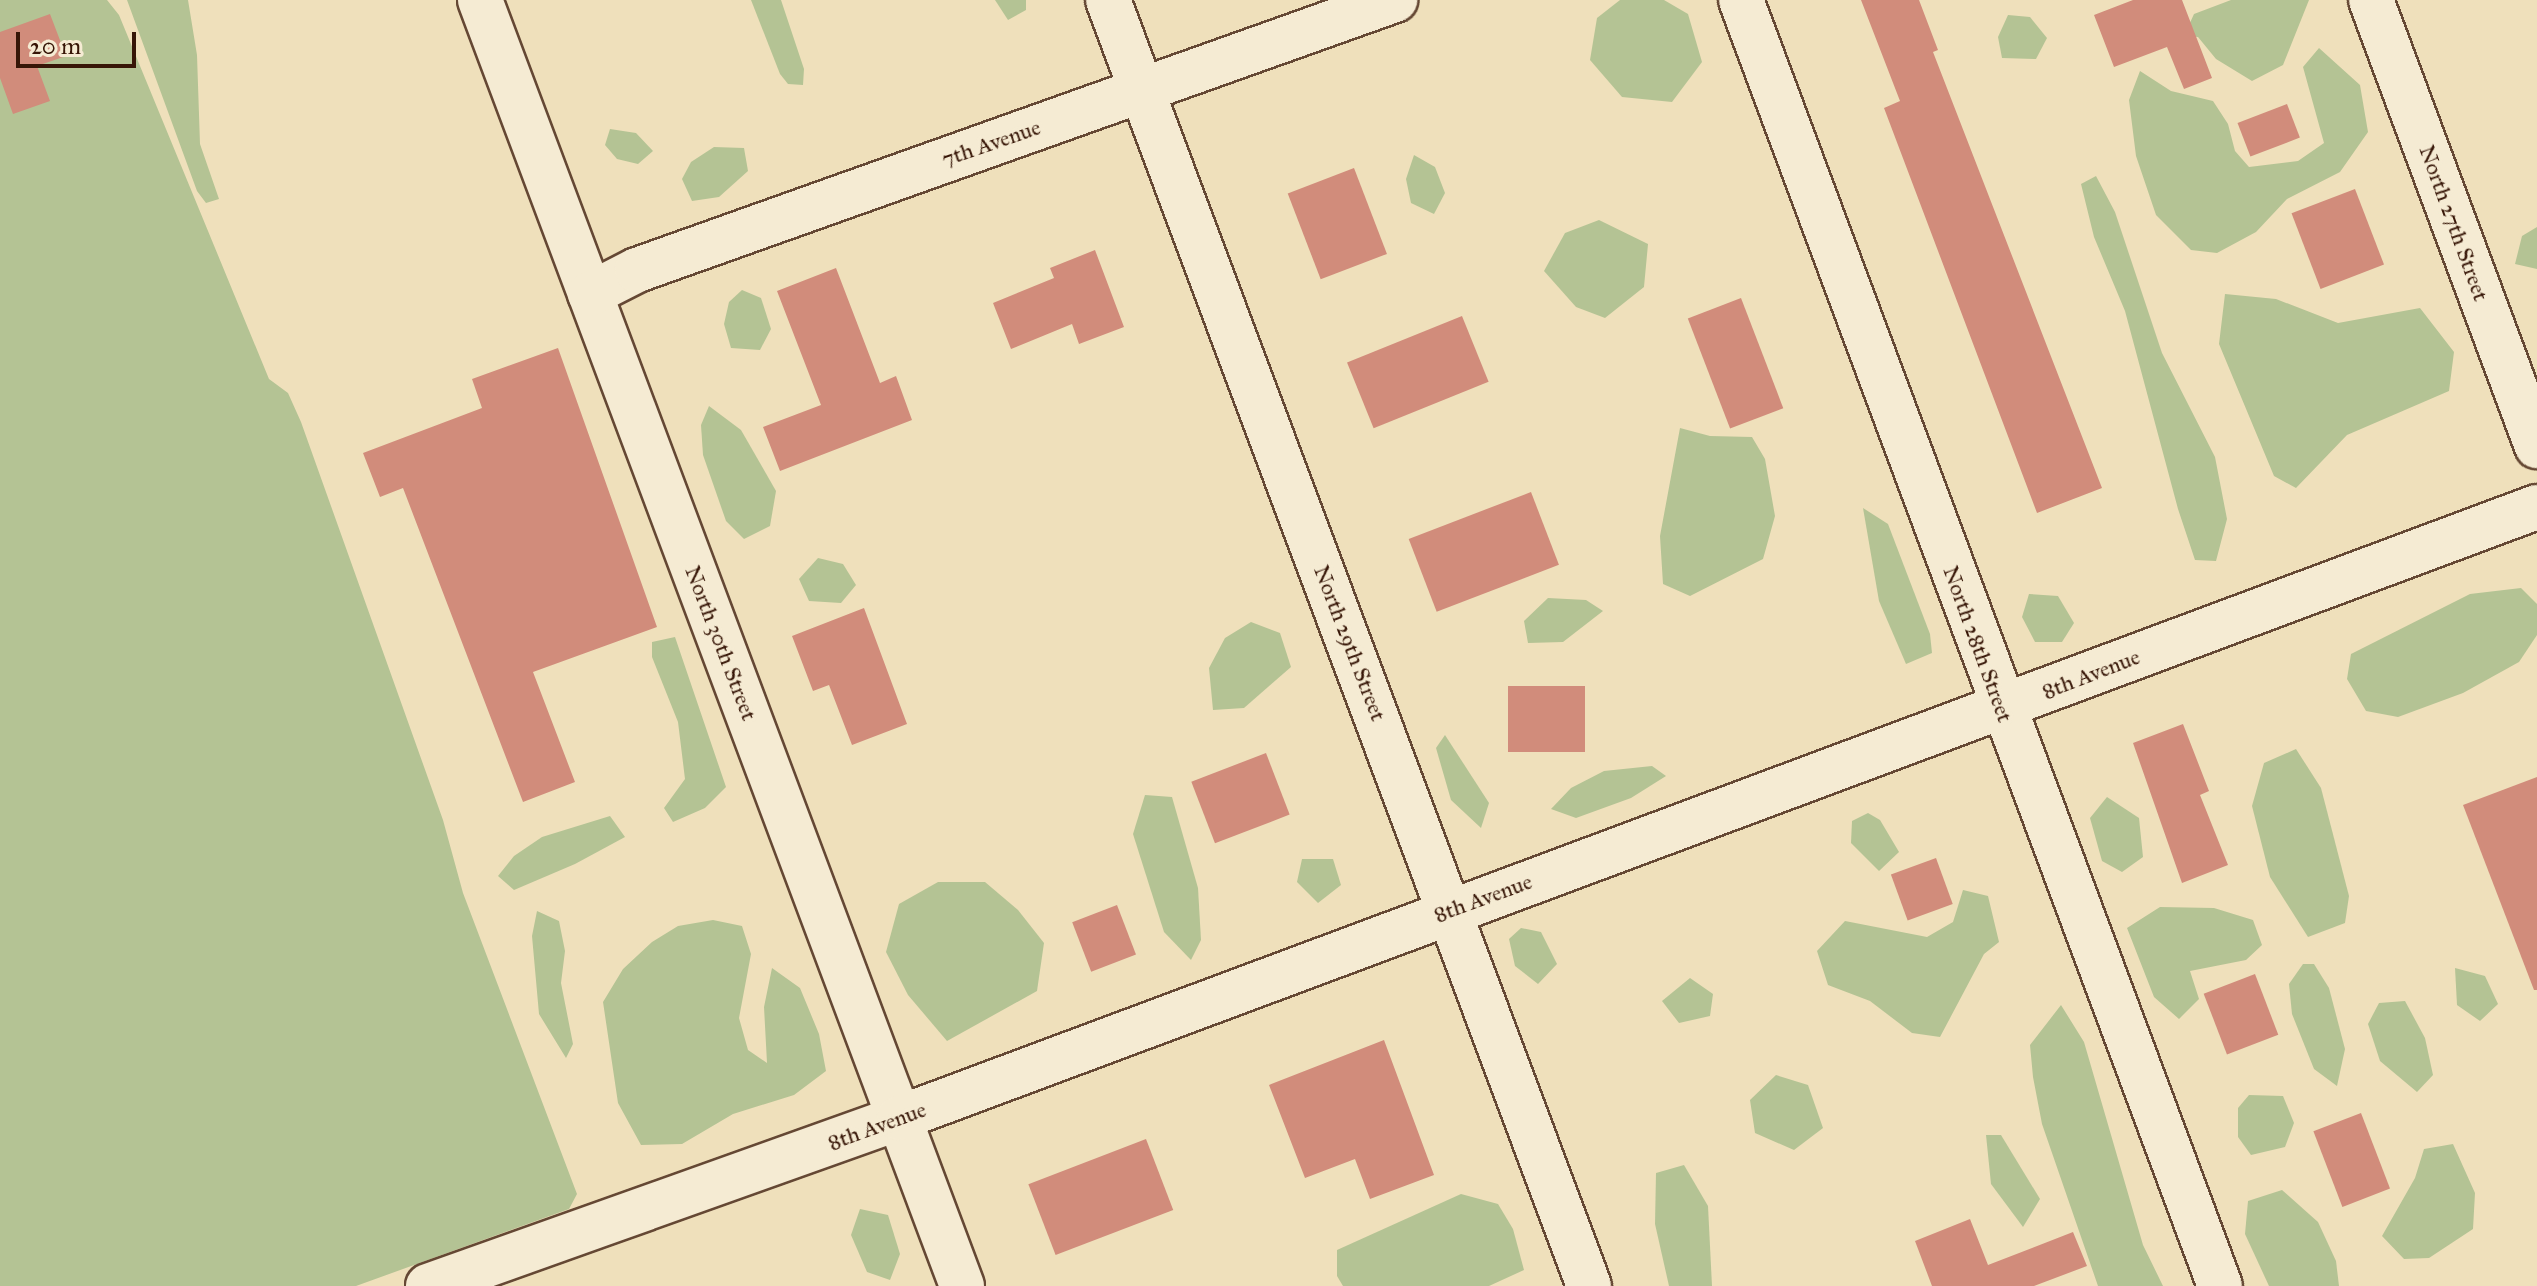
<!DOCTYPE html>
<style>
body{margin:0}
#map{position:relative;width:2537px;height:1286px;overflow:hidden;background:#efe0bb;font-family:"IM FELL Great Primer",serif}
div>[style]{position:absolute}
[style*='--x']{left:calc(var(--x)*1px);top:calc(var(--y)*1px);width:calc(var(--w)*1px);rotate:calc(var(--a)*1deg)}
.green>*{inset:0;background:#b4c394}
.building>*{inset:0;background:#d18c7b;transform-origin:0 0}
.roads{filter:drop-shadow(2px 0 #654834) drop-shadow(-2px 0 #654834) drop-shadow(0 2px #654834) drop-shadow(0 -2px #654834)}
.minor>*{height:44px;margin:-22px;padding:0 22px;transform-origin:22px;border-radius:22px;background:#f5ebd3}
span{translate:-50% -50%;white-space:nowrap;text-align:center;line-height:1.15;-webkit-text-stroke:7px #f5ebd3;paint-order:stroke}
.street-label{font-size:22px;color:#371607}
.scale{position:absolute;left:16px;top:32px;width:120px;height:36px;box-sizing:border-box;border:4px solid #371607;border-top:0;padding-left:10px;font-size:24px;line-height:28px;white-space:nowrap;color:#371607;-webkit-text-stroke:6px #f5ebd3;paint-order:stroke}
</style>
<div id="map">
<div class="green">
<div style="clip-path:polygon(0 0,107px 0,119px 15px,269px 379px,288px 393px,301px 422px,443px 820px,463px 893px,577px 1194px,569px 1209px,356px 1286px,0 1286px)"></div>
<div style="clip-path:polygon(127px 0,188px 0,197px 55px,200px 144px,219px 199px,206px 203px,197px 191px)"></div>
<div style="clip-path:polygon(751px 0,781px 0,804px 69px,803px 85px,788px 84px,780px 74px)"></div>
<div style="clip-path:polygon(995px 0,1026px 0,1026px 10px,1008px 20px)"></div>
<div style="clip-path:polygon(1620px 0,1664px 0,1688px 14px,1702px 62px,1672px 102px,1622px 97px,1590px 60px,1597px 18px)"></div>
<div style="clip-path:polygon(2231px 0,2309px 0,2283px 65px,2252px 81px,2216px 59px,2198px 37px,2184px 36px,2194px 14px)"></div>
<div style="clip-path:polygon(2008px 15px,2030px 17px,2047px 38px,2036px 59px,2002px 58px,1998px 37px)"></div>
<div style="clip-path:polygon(2319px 48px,2360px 85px,2368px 132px,2340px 172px,2287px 199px,2256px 232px,2217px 253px,2191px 250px,2156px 215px,2136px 156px,2129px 100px,2140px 71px,2171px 91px,2213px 101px,2228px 124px,2235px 151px,2249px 167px,2298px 161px,2324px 143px,2303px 67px)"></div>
<div style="clip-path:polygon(610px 129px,636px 133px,653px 151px,638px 164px,617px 159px,605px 145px)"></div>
<div style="clip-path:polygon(714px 147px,744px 148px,748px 171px,719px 197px,692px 201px,682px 179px,691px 162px)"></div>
<div style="clip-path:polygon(1414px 155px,1435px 167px,1445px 193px,1434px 214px,1411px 203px,1406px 179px)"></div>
<div style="clip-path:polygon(2096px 176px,2115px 212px,2162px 353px,2215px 457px,2227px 519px,2216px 561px,2195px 560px,2178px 509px,2125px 311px,2094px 237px,2081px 184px)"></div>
<div style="clip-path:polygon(1599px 220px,1648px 244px,1644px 287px,1605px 318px,1576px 307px,1544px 271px,1565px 233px)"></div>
<div style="clip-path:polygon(2537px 227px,2537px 269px,2515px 264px,2522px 236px)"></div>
<div style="clip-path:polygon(742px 290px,761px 298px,771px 329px,760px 350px,731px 348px,724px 324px,729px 302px)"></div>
<div style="clip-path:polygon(2225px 294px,2276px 299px,2338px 323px,2420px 308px,2454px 352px,2449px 391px,2347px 435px,2296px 488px,2274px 476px,2219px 344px)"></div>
<div style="clip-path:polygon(709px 406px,741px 430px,776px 491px,770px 526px,744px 539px,726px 521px,703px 455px,701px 425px)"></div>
<div style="clip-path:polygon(1680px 428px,1710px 436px,1752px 437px,1765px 459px,1775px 516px,1763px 559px,1690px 596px,1663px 584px,1660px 536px)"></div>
<div style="clip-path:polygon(1863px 508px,1888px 524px,1930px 634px,1932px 653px,1906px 664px,1879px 601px)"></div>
<div style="clip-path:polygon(818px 558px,843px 564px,856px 585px,841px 603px,809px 601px,799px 579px)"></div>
<div style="clip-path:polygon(2521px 588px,2537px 604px,2537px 635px,2519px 662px,2463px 693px,2398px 717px,2366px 711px,2347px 679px,2351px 654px,2470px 594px)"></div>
<div style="clip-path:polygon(2029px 594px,2058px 596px,2074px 623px,2062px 642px,2035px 642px,2022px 617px)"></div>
<div style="clip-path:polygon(1548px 598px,1586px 600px,1603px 611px,1563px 642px,1528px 643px,1524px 621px)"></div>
<div style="clip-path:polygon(1251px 622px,1280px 633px,1291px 667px,1244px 708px,1213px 710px,1209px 668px,1225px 638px)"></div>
<div style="clip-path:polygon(675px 637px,726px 787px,705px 808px,673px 822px,664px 808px,685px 779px,678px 722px,652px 657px,652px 642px)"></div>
<div style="clip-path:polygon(1445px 735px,1489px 803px,1481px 828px,1451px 800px,1436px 748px)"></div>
<div style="clip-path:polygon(2296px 749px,2321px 788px,2349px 896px,2345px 923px,2308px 937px,2270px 877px,2252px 806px,2264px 763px)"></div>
<div style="clip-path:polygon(1652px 766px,1666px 776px,1631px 798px,1576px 818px,1551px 809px,1571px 788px,1604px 771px)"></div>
<div style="clip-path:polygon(1145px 795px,1172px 797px,1198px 888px,1201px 940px,1191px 960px,1164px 932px,1133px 834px)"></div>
<div style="clip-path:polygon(2107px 797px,2139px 818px,2143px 857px,2122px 872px,2102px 861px,2090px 818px)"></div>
<div style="clip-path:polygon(1868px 813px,1880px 820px,1899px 852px,1879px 871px,1851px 843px,1852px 821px)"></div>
<div style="clip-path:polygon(610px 816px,625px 837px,575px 864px,514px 890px,498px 876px,514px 856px,542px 837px)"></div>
<div style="clip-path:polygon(1302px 859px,1333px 859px,1341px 885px,1318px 903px,1297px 882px)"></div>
<div style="clip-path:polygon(938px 882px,985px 882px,1018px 910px,1044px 943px,1037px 991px,947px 1041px,908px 995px,886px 952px,899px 904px)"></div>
<div style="clip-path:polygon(1963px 890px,1988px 896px,1999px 942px,1984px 954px,1940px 1037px,1912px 1033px,1870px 1001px,1828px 985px,1817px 951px,1845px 921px,1927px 937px,1953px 922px)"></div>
<div style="clip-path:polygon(2160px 907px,2214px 908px,2253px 920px,2262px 945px,2246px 960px,2190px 971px,2199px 999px,2179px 1019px,2154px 997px,2127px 928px)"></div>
<div style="clip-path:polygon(537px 911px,559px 921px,565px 951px,561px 983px,573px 1044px,566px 1058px,539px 1014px,532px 936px)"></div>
<div style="clip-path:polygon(713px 920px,742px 926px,751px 954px,739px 1018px,748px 1050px,767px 1063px,764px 1007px,772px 968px,800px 988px,819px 1034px,826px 1071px,794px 1095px,733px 1114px,682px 1144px,641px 1145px,618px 1103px,603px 1002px,623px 969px,652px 942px,678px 926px)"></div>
<div style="clip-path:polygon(1521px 928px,1541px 932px,1557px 964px,1538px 984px,1515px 966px,1509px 939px)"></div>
<div style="clip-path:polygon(2303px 964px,2314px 964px,2329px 988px,2345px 1049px,2337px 1086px,2314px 1069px,2292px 1014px,2289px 984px)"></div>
<div style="clip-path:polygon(2455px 968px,2485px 976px,2498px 1004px,2480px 1021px,2457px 1005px)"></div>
<div style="clip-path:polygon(1690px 978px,1713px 994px,1710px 1016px,1679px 1023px,1662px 1001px)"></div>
<div style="clip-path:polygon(2405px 1001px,2425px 1038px,2433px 1075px,2417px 1092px,2380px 1061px,2368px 1024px,2379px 1003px)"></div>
<div style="clip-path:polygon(2061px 1005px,2084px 1042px,2143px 1245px,2163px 1286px,2098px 1286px,2042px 1124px,2033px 1077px,2030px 1045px)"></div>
<div style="clip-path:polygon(1776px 1075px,1808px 1085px,1823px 1128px,1794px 1150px,1755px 1133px,1750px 1100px)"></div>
<div style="clip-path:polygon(2249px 1095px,2283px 1096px,2294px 1123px,2285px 1147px,2251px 1155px,2238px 1137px,2238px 1108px)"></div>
<div style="clip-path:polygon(1986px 1135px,2001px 1135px,2040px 1199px,2023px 1227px,1991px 1184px)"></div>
<div style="clip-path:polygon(2453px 1144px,2475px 1193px,2473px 1229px,2429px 1258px,2404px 1259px,2382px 1236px,2415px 1178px,2424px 1149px)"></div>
<div style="clip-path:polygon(1684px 1165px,1708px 1206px,1712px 1286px,1669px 1286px,1655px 1224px,1656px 1173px)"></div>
<div style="clip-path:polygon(2282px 1190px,2318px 1222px,2336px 1261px,2339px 1286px,2269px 1286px,2245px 1234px,2248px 1201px)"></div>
<div style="clip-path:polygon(1461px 1194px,1498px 1204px,1513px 1229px,1524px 1270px,1489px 1286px,1343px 1286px,1337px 1276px,1337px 1250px)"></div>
<div style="clip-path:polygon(860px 1209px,888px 1215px,900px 1254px,890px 1280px,867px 1272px,851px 1235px)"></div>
</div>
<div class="building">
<div style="clip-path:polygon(1861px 0,1919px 0,1938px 50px,1933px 52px,2102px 488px,2037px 513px,1884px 108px,1900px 101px)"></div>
<div style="clip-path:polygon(2133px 0,2182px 0,2212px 78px,2184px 89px,2167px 47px,2114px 67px,2094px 15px)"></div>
<div style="clip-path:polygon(50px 14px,66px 56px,37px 66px,50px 101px,13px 114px,0 78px,0 32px)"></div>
<div style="left:2287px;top:104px;width:36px;height:53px;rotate:69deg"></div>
<div style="left:1354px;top:168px;width:92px;height:71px;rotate:69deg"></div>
<div style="left:2355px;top:189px;width:81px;height:68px;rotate:69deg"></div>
<div style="clip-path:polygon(1095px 250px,1124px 327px,1079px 344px,1072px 324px,1011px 349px,993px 303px,1054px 278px,1050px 268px)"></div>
<div style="clip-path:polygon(836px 268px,880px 383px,896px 376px,912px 420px,780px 471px,763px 427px,821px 405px,777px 291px)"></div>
<div style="left:1741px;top:298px;width:118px;height:57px;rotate:69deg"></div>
<div style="left:1462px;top:316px;width:71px;height:124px;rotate:68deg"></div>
<div style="clip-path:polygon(558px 348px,657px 627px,533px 672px,575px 782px,523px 802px,403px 488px,380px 497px,363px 453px,482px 408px,472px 379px)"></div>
<div style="left:1531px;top:492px;width:78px;height:131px;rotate:69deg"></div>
<div style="clip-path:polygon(864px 608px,907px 724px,852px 745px,829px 685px,813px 691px,792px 636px)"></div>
<div style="left:1508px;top:686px;width:77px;height:66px"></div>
<div style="clip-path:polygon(2183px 724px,2209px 791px,2200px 795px,2228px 865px,2182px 883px,2133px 743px)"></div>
<div style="left:1266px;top:753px;width:66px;height:80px;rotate:69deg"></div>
<div style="clip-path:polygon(2537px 777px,2537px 990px,2534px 990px,2463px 805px)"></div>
<div style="left:1936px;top:858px;width:49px;height:48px;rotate:70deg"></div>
<div style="left:1117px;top:905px;width:53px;height:48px;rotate:69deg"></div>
<div style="left:2255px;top:974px;width:65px;height:55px;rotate:69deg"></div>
<div style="clip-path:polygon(1384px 1040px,1434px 1175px,1370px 1199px,1355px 1159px,1305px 1178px,1269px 1085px)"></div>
<div style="left:2361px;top:1113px;width:81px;height:51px;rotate:69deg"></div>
<div style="left:1146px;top:1139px;width:76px;height:126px;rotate:69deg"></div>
<div style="clip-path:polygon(1970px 1219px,1988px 1265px,2073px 1232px,2087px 1266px,2034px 1286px,1932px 1286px,1915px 1241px)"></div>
</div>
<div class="roads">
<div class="minor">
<div style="--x:480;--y:0;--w:1373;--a:69.45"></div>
<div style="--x:1108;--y:0;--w:1373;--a:69.49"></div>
<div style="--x:1741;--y:0;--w:1372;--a:69.57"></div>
<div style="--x:2371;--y:0;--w:476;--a:69.6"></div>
<div style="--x:590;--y:294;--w:53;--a:-27.1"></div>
<div style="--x:637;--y:270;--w:805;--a:-19.61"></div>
<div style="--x:428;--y:1286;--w:500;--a:-19.63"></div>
<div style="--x:899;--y:1118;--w:1748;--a:-20.46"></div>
</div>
</div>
<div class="street-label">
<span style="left:991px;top:143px;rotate:-19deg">7th Avenue</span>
<span style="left:2454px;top:223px;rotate:70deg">North 27th Street</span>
<span style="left:721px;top:643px;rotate:69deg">North 30th Street</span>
<span style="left:1350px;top:643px;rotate:69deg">North 29th Street</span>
<span style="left:1978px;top:644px;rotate:70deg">North 28th Street</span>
<span style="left:2091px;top:674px;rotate:-21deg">8th Avenue</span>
<span style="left:1483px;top:898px;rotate:-20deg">8th Avenue</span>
<span style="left:877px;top:1126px;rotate:-20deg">8th Avenue</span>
</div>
<div class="scale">20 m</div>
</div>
